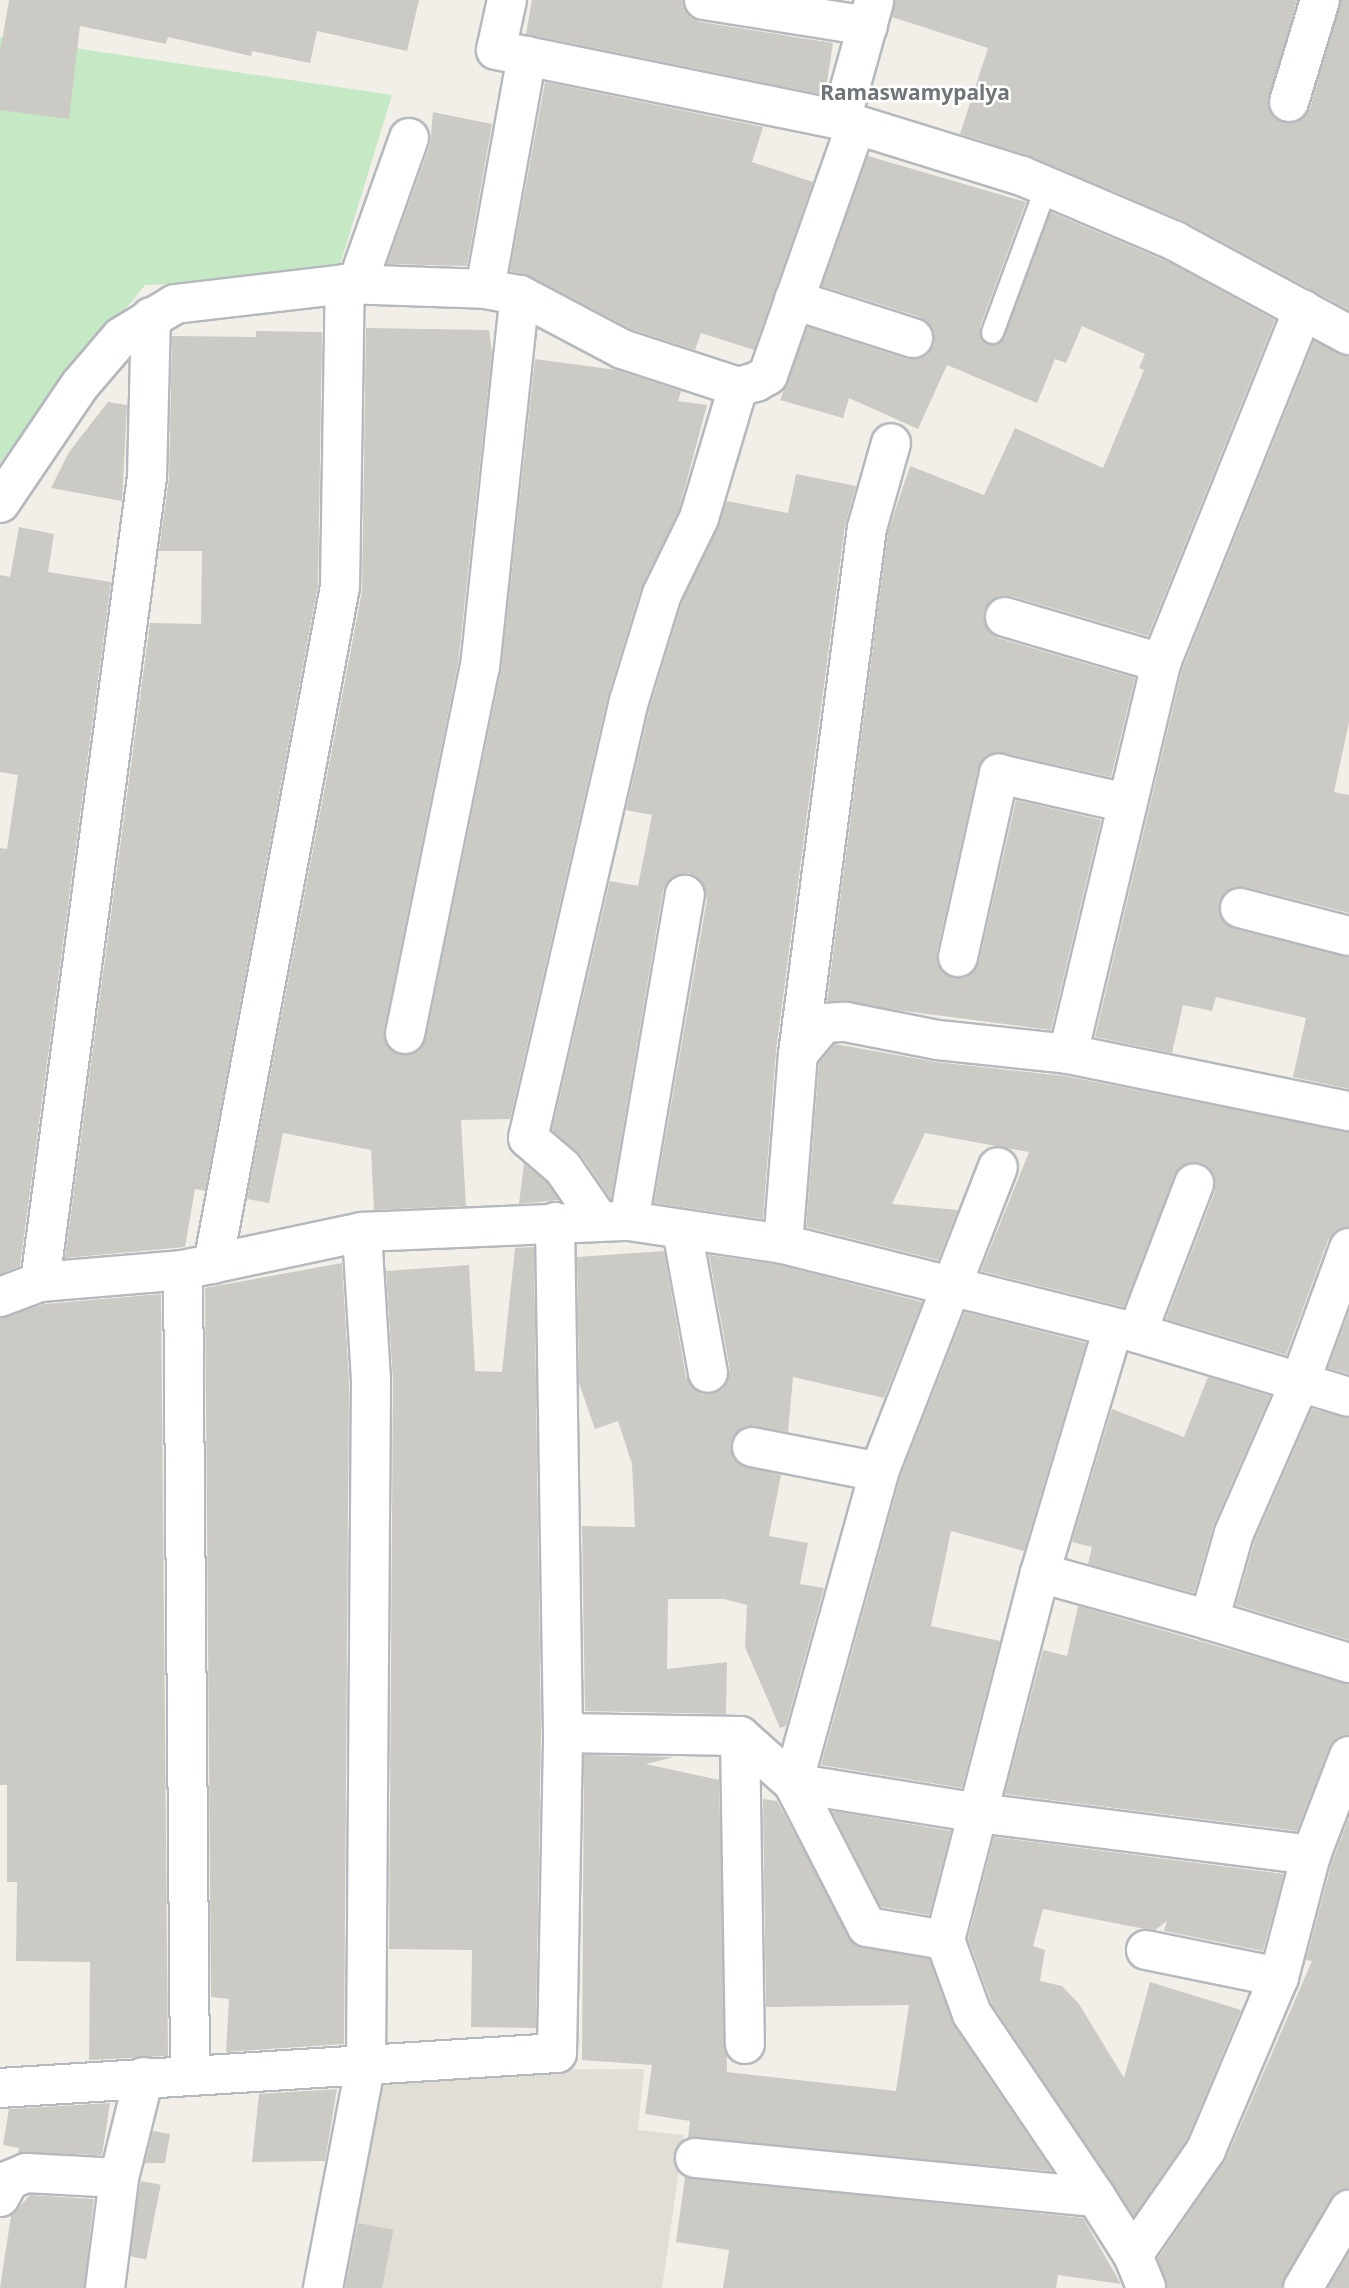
<!DOCTYPE html>
<style>
body{margin:0}
#map{position:relative;width:1349px;height:2288px;overflow:hidden;background:#f1efe8;font-family:"Noto Sans",sans-serif}
div>[style]{position:absolute}
[style*='--x']{left:calc(var(--x)*1px);top:calc(var(--y)*1px);width:calc(var(--w)*1px);rotate:calc(var(--a)*1deg)}
.education>*{inset:0;background:#e1ded6}
.green>*{inset:0;background:#c5e8c5}
.building>*{inset:0;background:#cccac5;transform-origin:0 0}
.roads{filter:drop-shadow(2px 0 #b5b8bc) drop-shadow(-2px 0 #b5b8bc) drop-shadow(0 2px #b5b8bc) drop-shadow(0 -2px #b5b8bc)}
.lane>*{height:21px;margin:-10.5px;padding:0 10.5px;transform-origin:10.5px;border-radius:10.5px;background:#fff}
.street>*{height:38px;margin:-19px;padding:0 19px;transform-origin:19px;border-radius:19px;background:#fff}
.secondary>*{height:38px;margin:-19px;padding:0 19px;transform-origin:19px;border-radius:19px;background:#fff}
span{translate:-50% -50%;white-space:nowrap;text-align:center;line-height:1.15;-webkit-text-stroke:5px #fff;paint-order:stroke}
.neighbourhood-label{font-size:21px;color:#70757a;font-weight:700}
</style>
<div id="map">
<div class="education">
<div style="clip-path:polygon(644px 2069px,638px 2130px,684px 2135px,662px 2288px,335px 2288px,375px 2070px)"></div>
</div>
<div class="green">
<div style="clip-path:polygon(0 37px,392px 95px,336px 278px,145px 285px,0 463px)"></div>
</div>
<div class="building">
<div style="clip-path:polygon(9px 0,419px 0,407px 51px,317px 31px,310px 63px,252px 51px,251px 56px,168px 37px,166px 44px,80px 26px,69px 119px,0 110px,0 52px)"></div>
<div style="clip-path:polygon(532px 0,683px 0,690px 17px,701px 22px,833px 43px,825px 95px,526px 34px)"></div>
<div style="clip-path:polygon(895px 0,1297px 0,1268px 106px,1274px 117px,1293px 123px,1310px 109px,1341px 0,1349px 0,1349px 310px,1184px 221px,1030px 156px,960px 134px,988px 48px,892px 17px)"></div>
<div style="clip-path:polygon(545px 82px,763px 127px,752px 162px,813px 182px,754px 350px,701px 333px,695px 350px,631px 329px,530px 276px,510px 271px)"></div>
<div style="clip-path:polygon(433px 112px,492px 124px,467px 266px,387px 264px,430px 145px)"></div>
<div style="clip-path:polygon(868px 156px,1026px 202px,980px 327px,987px 344px,995px 345px,1004px 337px,1050px 212px,1166px 261px,1275px 320px,1148px 636px,1011px 596px,999px 596px,984px 610px,984px 623px,998px 638px,1135px 678px,1111px 777px,1003px 753px,983px 759px,978px 769px,937px 952px,937px 964px,953px 978px,965px 978px,979px 962px,1016px 800px,1101px 820px,1051px 1030px,827px 1001px,888px 532px,910px 466px,984px 495px,1015px 428px,1103px 468px,1144px 370px,1139px 368px,1145px 354px,1082px 326px,1066px 363px,1055px 359px,1037px 403px,947px 365px,918px 429px,849px 398px,843px 418px,780px 400px,808px 327px,907px 359px,927px 355px,934px 345px,934px 333px,920px 317px,822px 286px)"></div>
<div style="clip-path:polygon(366px 328px,489px 330px,492px 353px,458px 664px,384px 1030px,385px 1042px,400px 1055px,413px 1054px,426px 1038px,501px 671px,535px 359px,617px 370px,681px 391px,678px 401px,707px 405px,679px 510px,641px 588px,608px 695px,510px 1119px,461px 1120px,466px 1206px,374px 1210px,371px 1150px,283px 1133px,269px 1203px,247px 1199px,362px 591px)"></div>
<div style="clip-path:polygon(256px 331px,322px 332px,318px 585px,205px 1191px,195px 1189px,185px 1247px,65px 1258px,150px 623px,201px 624px,202px 551px,159px 551px,169px 478px,172px 336px,256px 337px)"></div>
<div style="clip-path:polygon(1314px 341px,1349px 357px,1349px 722px,1334px 792px,1349px 795px,1349px 913px,1245px 887px,1224px 893px,1219px 913px,1235px 929px,1349px 957px,1349px 1089px,1293px 1077px,1306px 1018px,1216px 997px,1212px 1011px,1183px 1005px,1172px 1053px,1095px 1037px,1182px 670px)"></div>
<div style="clip-path:polygon(108px 402px,127px 405px,122px 501px,51px 488px,69px 452px)"></div>
<div style="clip-path:polygon(796px 474px,856px 486px,845px 525px,776px 1051px,763px 1219px,654px 1203px,707px 899px,699px 879px,688px 873px,669px 881px,663px 891px,611px 1199px,581px 1155px,552px 1130px,610px 881px,638px 886px,652px 815px,626px 810px,650px 707px,682px 602px,727px 501px,788px 513px)"></div>
<div style="clip-path:polygon(19px 527px,54px 534px,48px 572px,111px 582px,20px 1266px,0 1274px,0 848px,7px 849px,18px 775px,0 772px,0 575px,10px 577px)"></div>
<div style="clip-path:polygon(835px 1044px,936px 1062px,1065px 1076px,1349px 1132px,1349px 1227px,1336px 1231px,1328px 1240px,1286px 1355px,1166px 1319px,1215px 1191px,1211px 1171px,1201px 1163px,1181px 1167px,1174px 1176px,1124px 1307px,981px 1271px,1029px 1152px,925px 1133px,892px 1204px,958px 1210px,938px 1260px,806px 1227px,819px 1063px)"></div>
<div style="clip-path:polygon(524px 1163px,547px 1183px,559px 1200px,519px 1204px)"></div>
<div style="clip-path:polygon(534px 1247px,541px 1733px,536px 2028px,471px 2027px,472px 1950px,389px 1949px,393px 1380px,386px 1271px,469px 1265px,475px 1371px,502px 1372px,515px 1248px)"></div>
<div style="clip-path:polygon(664px 1251px,686px 1377px,701px 1394px,722px 1390px,730px 1370px,709px 1255px,779px 1265px,922px 1302px,884px 1398px,793px 1377px,788px 1432px,746px 1426px,731px 1442px,738px 1464px,781px 1475px,769px 1536px,808px 1543px,800px 1584px,824px 1588px,786px 1726px,780px 1728px,745px 1647px,747px 1605px,724px 1599px,668px 1599px,667px 1669px,727px 1662px,726px 1714px,585px 1711px,582px 1526px,635px 1527px,632px 1464px,618px 1421px,595px 1429px,579px 1383px,577px 1257px)"></div>
<div style="clip-path:polygon(342px 1263px,349px 1381px,344px 2044px,226px 2052px,229px 1999px,211px 1997px,205px 1288px)"></div>
<div style="clip-path:polygon(161px 1294px,168px 2056px,89px 2060px,90px 1962px,16px 1961px,17px 1882px,7px 1882px,7px 1785px,0 1785px,0 1318px,45px 1304px)"></div>
<div style="clip-path:polygon(965px 1312px,1086px 1343px,1024px 1551px,951px 1531px,931px 1626px,1000px 1641px,962px 1788px,821px 1765px,901px 1475px)"></div>
<div style="clip-path:polygon(1349px 1312px,1349px 1374px,1328px 1368px)"></div>
<div style="clip-path:polygon(1208px 1377px,1270px 1396px,1214px 1524px,1194px 1593px,1088px 1564px,1092px 1547px,1072px 1542px,1112px 1409px,1184px 1437px)"></div>
<div style="clip-path:polygon(1312px 1409px,1349px 1418px,1349px 1640px,1236px 1605px,1255px 1540px)"></div>
<div style="clip-path:polygon(1078px 1606px,1349px 1684px,1349px 1735px,1336px 1739px,1329px 1748px,1297px 1831px,1005px 1794px,1043px 1650px,1067px 1656px)"></div>
<div style="clip-path:polygon(584px 1755px,674px 1757px,646px 1764px,719px 1780px,727px 2072px,896px 2091px,909px 2005px,766px 2007px,763px 1799px,777px 1801px,854px 1944px,929px 1959px,954px 2026px,1052px 2171px,688px 2138px,690px 2121px,645px 2114px,652px 2065px,582px 2060px)"></div>
<div style="clip-path:polygon(832px 1811px,951px 1831px,929px 1915px,881px 1907px)"></div>
<div style="clip-path:polygon(1349px 1817px,1349px 2188px,1330px 2199px,1281px 2288px,1167px 2288px,1158px 2258px,1226px 2159px,1312px 1961px,1306px 1960px,1332px 1862px)"></div>
<div style="clip-path:polygon(994px 1837px,1284px 1874px,1263px 1951px,1164px 1931px,1167px 1921px,1155px 1930px,1145px 1929px,1043px 1909px,1033px 1946px,1045px 1950px,1040px 1981px,1062px 1986px,1079px 2004px,1124px 2078px,1150px 1982px,1241px 2010px,1187px 2139px,1134px 2216px,992px 2004px,968px 1939px)"></div>
<div style="clip-path:polygon(337px 2089px,325px 2161px,252px 2162px,259px 2094px)"></div>
<div style="clip-path:polygon(110px 2103px,102px 2155px,18px 2153px,19px 2148px,3px 2145px,9px 2109px)"></div>
<div style="clip-path:polygon(153px 2131px,170px 2134px,165px 2163px,145px 2163px)"></div>
<div style="clip-path:polygon(685px 2177px,1083px 2218px,1121px 2284px,1058px 2275px,1056px 2288px,723px 2288px,729px 2250px,676px 2242px)"></div>
<div style="left:141px;top:2181px;width:20px;height:76px;rotate:11deg"></div>
<div style="clip-path:polygon(30px 2195px,94px 2199px,84px 2288px,0 2288px,11px 2216px)"></div>
<div style="left:358px;top:2223px;width:36px;height:66px;rotate:11deg"></div>
<div style="clip-path:polygon(1349px 2253px,1349px 2288px,1328px 2288px)"></div>
</div>
<div class="roads">
<div class="lane">
<div style="--x:992;--y:332;--w:156;--a:-69.7"></div>
</div>
<div class="street">
<div style="--x:704;--y:0;--w:166;--a:9"></div>
<div style="--x:1289;--y:102;--w:107;--a:-73.1"></div>
<div style="--x:841;--y:120;--w:123;--a:-74.4"></div>
<div style="--x:357;--y:284;--w:155;--a:-70.4"></div>
<div style="--x:485;--y:289;--w:237;--a:-79.8"></div>
<div style="--x:794;--y:300;--w:125;--a:17.7"></div>
<div style="--x:0;--y:503;--w:143;--a:-55.9"></div>
<div style="--x:80;--y:385;--w:63;--a:-49.5"></div>
<div style="--x:121;--y:337;--w:63;--a:-31.4"></div>
<div style="--x:175;--y:304;--w:171;--a:-6.7"></div>
<div style="--x:345;--y:284;--w:140;--a:2"></div>
<div style="--x:485;--y:289;--w:36;--a:10"></div>
<div style="--x:520;--y:295;--w:115;--a:27.9"></div>
<div style="--x:622;--y:349;--w:122;--a:18.1"></div>
<div style="--x:738;--y:387;--w:19;--a:-16"></div>
<div style="--x:756;--y:382;--w:14;--a:-30"></div>
<div style="--x:768;--y:375;--w:265;--a:-70.6"></div>
<div style="--x:1005;--y:617;--w:163;--a:16.4"></div>
<div style="--x:1240;--y:908;--w:113;--a:14.4"></div>
<div style="--x:958;--y:957;--w:188;--a:-77.4"></div>
<div style="--x:999;--y:774;--w:131;--a:12.8"></div>
<div style="--x:405;--y:1034;--w:375;--a:-78.5"></div>
<div style="--x:480;--y:667;--w:374;--a:-83.9"></div>
<div style="--x:798;--y:1054;--w:531;--a:-82.53"></div>
<div style="--x:867;--y:528;--w:88;--a:-74.2"></div>
<div style="--x:1068;--y:1054;--w:402;--a:-76.6"></div>
<div style="--x:1161;--y:663;--w:381;--a:-68.1"></div>
<div style="--x:598;--y:1219;--w:62;--a:-124.5"></div>
<div style="--x:563;--y:1168;--w:46;--a:-139.4"></div>
<div style="--x:528;--y:1138;--w:449;--a:-77"></div>
<div style="--x:629;--y:701;--w:112;--a:-72.9"></div>
<div style="--x:662;--y:594;--w:85;--a:-64"></div>
<div style="--x:699;--y:518;--w:137;--a:-73.4"></div>
<div style="--x:629;--y:1221;--w:331;--a:-80.3"></div>
<div style="--x:682;--y:1230;--w:145;--a:79.7"></div>
<div style="--x:783;--y:1244;--w:191;--a:-85.5"></div>
<div style="--x:798;--y:1054;--w:40;--a:-50"></div>
<div style="--x:824;--y:1023;--w:22;--a:-3"></div>
<div style="--x:846;--y:1022;--w:94;--a:11.1"></div>
<div style="--x:938;--y:1040;--w:131;--a:6.1"></div>
<div style="--x:1068;--y:1054;--w:287;--a:11.5"></div>
<div style="--x:1349;--y:1248;--w:143;--a:110.1"></div>
<div style="--x:1300;--y:1382;--w:165;--a:113.6"></div>
<div style="--x:1234;--y:1533;--w:91;--a:106"></div>
<div style="--x:1209;--y:1620;--w:146;--a:17.1"></div>
<div style="--x:213;--y:1264;--w:689;--a:-79.38"></div>
<div style="--x:340;--y:587;--w:303;--a:-89.1"></div>
<div style="--x:183;--y:1270;--w:803;--a:89.5"></div>
<div style="--x:40;--y:1282;--w:812;--a:-82.43"></div>
<div style="--x:147;--y:477;--w:160;--a:-88.6"></div>
<div style="--x:0;--y:1297;--w:43;--a:-20.6"></div>
<div style="--x:40;--y:1282;--w:144;--a:-4.8"></div>
<div style="--x:183;--y:1270;--w:183;--a:-12"></div>
<div style="--x:362;--y:1232;--w:267;--a:-2.4"></div>
<div style="--x:629;--y:1221;--w:156;--a:8.5"></div>
<div style="--x:783;--y:1244;--w:365;--a:14.1"></div>
<div style="--x:1137;--y:1333;--w:221;--a:16.8"></div>
<div style="--x:1137;--y:1333;--w:160;--a:-69.1"></div>
<div style="--x:752;--y:1447;--w:129;--a:11.1"></div>
<div style="--x:1040;--y:1573;--w:175;--a:15.5"></div>
<div style="--x:563;--y:1733;--w:177;--a:1"></div>
<div style="--x:740;--y:1736;--w:71;--a:41.6"></div>
<div style="--x:793;--y:1783;--w:188;--a:9.2"></div>
<div style="--x:979;--y:1813;--w:335;--a:7.2"></div>
<div style="--x:1311;--y:1855;--w:126;--a:104.7"></div>
<div style="--x:1279;--y:1977;--w:188;--a:112.9"></div>
<div style="--x:1206;--y:2150;--w:128;--a:124.8"></div>
<div style="--x:740;--y:1736;--w:308;--a:89.1"></div>
<div style="--x:1311;--y:1855;--w:106;--a:-69"></div>
<div style="--x:945;--y:1940;--w:79;--a:-170.5"></div>
<div style="--x:867;--y:1927;--w:162;--a:-117.2"></div>
<div style="--x:793;--y:1783;--w:323;--a:-74.5"></div>
<div style="--x:879;--y:1472;--w:327;--a:-68.7"></div>
<div style="--x:1146;--y:1950;--w:136;--a:11.5"></div>
<div style="--x:0;--y:2088;--w:558;--a:-3.6"></div>
<div style="--x:557;--y:2053;--w:320;--a:-88.9"></div>
<div style="--x:563;--y:1733;--w:511;--a:-90.9"></div>
<div style="--x:695;--y:2158;--w:403;--a:5.6"></div>
<div style="--x:1096;--y:2197;--w:69;--a:57.5"></div>
<div style="--x:1133;--y:2255;--w:35;--a:68"></div>
<div style="--x:0;--y:2197;--w:19;--a:-62"></div>
<div style="--x:9;--y:2180;--w:18;--a:-22"></div>
<div style="--x:26;--y:2173;--w:93;--a:3.1"></div>
<div style="--x:1096;--y:2197;--w:221;--a:-124.1"></div>
<div style="--x:972;--y:2014;--w:79;--a:-110"></div>
<div style="--x:945;--y:1940;--w:379;--a:-75.5"></div>
<div style="--x:1040;--y:1573;--w:256;--a:-73.4"></div>
<div style="--x:105;--y:2288;--w:111;--a:-82.7"></div>
<div style="--x:119;--y:2178;--w:104;--a:-76.1"></div>
<div style="--x:323;--y:2288;--w:229;--a:-79.2"></div>
<div style="--x:366;--y:2063;--w:683;--a:-89.58"></div>
<div style="--x:371;--y:1380;--w:148;--a:-93.5"></div>
</div>
<div class="secondary">
<div style="--x:507;--y:0;--w:51;--a:102.4"></div>
<div style="--x:496;--y:50;--w:352;--a:11.5"></div>
<div style="--x:841;--y:120;--w:189;--a:17.2"></div>
<div style="--x:1022;--y:176;--w:166;--a:23"></div>
<div style="--x:1175;--y:241;--w:198;--a:28.4"></div>
<div style="--x:1303;--y:2288;--w:91;--a:-59.5"></div>
</div>
</div>
<div class="neighbourhood-label">
<span style="left:915px;top:92px">Ramaswamypalya</span>
</div>
</div>
